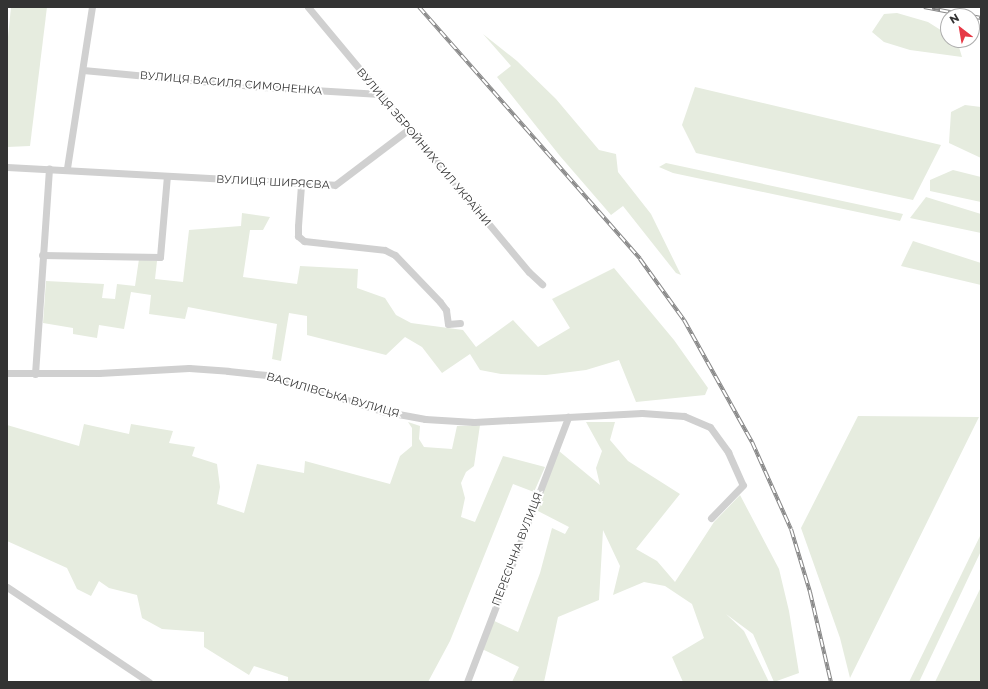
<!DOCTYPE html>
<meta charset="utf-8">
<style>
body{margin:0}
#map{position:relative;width:988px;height:689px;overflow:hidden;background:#fff;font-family:Montserrat,sans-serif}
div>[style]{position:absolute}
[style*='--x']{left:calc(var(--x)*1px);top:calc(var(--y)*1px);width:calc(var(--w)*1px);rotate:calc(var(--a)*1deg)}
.green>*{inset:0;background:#e6ecdf}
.minor>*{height:7px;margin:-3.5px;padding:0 3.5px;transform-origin:3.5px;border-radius:3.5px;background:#d0d0d0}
.rail>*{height:4px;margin-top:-2px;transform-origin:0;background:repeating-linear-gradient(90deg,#fff 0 8px,#888 0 16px);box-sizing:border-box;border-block:1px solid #888}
span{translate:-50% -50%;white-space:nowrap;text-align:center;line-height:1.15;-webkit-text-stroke:4px #fff;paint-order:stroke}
.street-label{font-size:11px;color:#333}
.frame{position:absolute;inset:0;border:8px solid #333;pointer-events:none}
.north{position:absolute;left:940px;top:8px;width:40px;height:40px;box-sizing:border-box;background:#fff;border:1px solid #adadad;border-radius:50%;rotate:329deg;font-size:11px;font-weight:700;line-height:16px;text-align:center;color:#333}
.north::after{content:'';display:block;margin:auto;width:14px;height:18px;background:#e63946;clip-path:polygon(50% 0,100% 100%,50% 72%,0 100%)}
</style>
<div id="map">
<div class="green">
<div style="clip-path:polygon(11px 7px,47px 7px,30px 146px,7px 147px,7px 47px)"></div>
<div style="clip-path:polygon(897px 13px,928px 22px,947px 34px,948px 40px,959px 47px,962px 57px,910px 50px,884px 42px,872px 32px,884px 14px)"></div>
<div style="clip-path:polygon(483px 34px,517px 61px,556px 99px,599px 150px,616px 154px,618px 172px,651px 214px,681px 275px,676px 273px,623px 206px,611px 215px,560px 156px,497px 77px,511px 66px)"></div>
<div style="clip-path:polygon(695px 87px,941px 145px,913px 200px,696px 153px,682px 125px)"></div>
<div style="clip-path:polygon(965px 105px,981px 107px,981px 158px,949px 143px,951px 112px)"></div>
<div style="clip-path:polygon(666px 163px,903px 214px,900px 221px,673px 173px,659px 167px)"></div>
<div style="clip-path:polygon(953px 170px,981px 177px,981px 202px,930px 191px,930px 180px)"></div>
<div style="clip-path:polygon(926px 197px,981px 214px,981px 233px,910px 218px)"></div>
<div style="clip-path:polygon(242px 213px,270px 217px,263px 230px,250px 230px,243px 277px,297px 284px,300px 266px,358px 269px,357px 288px,385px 298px,396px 315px,411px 323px,463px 330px,476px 347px,513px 320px,538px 347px,570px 328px,552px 299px,614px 268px,674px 340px,708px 388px,705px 395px,636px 402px,619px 360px,586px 370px,546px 375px,501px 374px,480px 370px,470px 354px,442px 373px,422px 347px,405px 337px,386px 355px,307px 335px,307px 316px,289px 313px,281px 361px,272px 359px,277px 324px,188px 307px,185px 319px,149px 314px,151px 295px,131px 292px,124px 329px,99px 325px,97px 338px,73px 334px,73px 328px,43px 323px,46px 281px,104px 284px,102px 298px,115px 299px,117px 284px,135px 286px,139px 259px,157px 261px,155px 279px,183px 282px,189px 230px,241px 226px)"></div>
<div style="clip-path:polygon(913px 241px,981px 263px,981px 285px,901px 266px)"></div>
<div style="clip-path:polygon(858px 416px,979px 417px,850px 678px,840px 638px,801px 528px)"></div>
<div style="clip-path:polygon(408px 422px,420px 426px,419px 439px,424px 447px,452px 449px,457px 426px,480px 425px,474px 466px,466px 472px,461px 483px,465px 498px,461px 517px,475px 522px,503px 456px,545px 467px,534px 492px,513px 484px,450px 641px,428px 682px,288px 682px,288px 677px,254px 666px,249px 675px,204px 647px,204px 632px,162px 629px,142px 618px,137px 595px,109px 588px,99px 581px,91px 596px,77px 589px,67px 568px,7px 541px,7px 425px,79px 446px,84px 424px,129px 434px,131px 424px,173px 431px,169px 443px,195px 447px,192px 456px,217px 464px,220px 487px,217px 504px,244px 513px,257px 464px,304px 473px,305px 461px,390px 484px,400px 456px,412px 446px,412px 428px)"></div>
<div style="clip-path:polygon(586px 422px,615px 422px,610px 440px,628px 461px,680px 494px,636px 549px,657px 561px,675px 582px,714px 522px,740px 495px,779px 569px,789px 611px,799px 673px,774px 682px,753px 634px,726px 614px,744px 631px,769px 682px,683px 682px,672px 657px,704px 638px,692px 604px,665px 586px,644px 582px,613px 595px,620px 566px,603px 530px,599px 600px,558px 617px,544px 682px,512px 682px,519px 667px,480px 648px,490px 619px,518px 632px,540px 573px,552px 528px,565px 534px,569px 527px,536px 510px,559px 451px,600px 485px,596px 468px,602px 451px)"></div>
<div style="clip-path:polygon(981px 534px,981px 551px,919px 682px,909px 682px)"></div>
<div style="clip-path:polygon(981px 587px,981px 682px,935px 682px)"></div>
</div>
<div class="minor">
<div style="--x:308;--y:7;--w:345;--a:50.2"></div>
<div style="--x:529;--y:272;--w:18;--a:43"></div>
<div style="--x:83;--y:70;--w:182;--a:5.4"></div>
<div style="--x:264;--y:87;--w:116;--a:3.5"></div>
<div style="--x:7;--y:167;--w:328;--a:3.1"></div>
<div style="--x:335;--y:185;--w:93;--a:-37.1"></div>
<div style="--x:67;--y:168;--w:163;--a:-81.2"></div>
<div style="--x:301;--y:185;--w:41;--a:94.2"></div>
<div style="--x:298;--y:226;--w:10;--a:90"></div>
<div style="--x:298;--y:236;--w:8;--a:40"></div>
<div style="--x:304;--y:241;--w:81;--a:6.3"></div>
<div style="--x:385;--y:250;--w:11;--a:27"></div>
<div style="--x:395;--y:255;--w:65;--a:46.2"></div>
<div style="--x:440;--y:302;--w:10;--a:53"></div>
<div style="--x:446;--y:310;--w:14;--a:82"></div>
<div style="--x:448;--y:324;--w:12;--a:-5"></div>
<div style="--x:42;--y:255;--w:118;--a:1"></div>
<div style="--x:160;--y:257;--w:81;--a:-85.1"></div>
<div style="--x:7;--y:373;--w:92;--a:0"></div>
<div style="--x:99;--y:373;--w:90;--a:-3.2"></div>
<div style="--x:189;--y:368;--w:39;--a:4"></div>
<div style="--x:228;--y:371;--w:39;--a:6"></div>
<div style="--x:267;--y:375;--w:121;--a:17.4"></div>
<div style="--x:382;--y:411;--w:44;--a:10.5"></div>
<div style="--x:425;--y:419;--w:49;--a:3.5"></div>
<div style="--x:474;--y:422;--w:168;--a:-3.1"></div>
<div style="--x:642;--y:413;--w:42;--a:4.1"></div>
<div style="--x:684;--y:416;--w:28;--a:23"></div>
<div style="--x:710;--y:427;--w:31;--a:54"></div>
<div style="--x:728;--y:452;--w:36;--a:66"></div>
<div style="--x:743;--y:485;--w:46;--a:134.1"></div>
<div style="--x:35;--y:374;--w:206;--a:-86.1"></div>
<div style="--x:7;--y:587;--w:171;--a:33.8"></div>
<div style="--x:467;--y:682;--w:284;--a:-69.1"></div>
</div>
<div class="rail">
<div style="--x:419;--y:7;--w:335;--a:48.7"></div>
<div style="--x:640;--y:259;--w:75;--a:54.2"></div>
<div style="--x:684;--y:320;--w:140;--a:60.9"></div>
<div style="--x:752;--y:442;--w:95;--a:65.9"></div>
<div style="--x:791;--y:529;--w:66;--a:73.2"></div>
<div style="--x:810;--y:592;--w:92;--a:76.9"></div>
<div style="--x:924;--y:7;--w:58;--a:10.9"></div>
</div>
<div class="street-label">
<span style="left:231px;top:83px;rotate:5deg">ВУЛИЦЯ ВАСИЛЯ СИМОНЕНКА</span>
<span style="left:424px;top:147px;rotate:50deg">ВУЛИЦЯ ЗБРОЙНИХ СИЛ УКРАЇНИ</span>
<span style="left:273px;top:182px;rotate:3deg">ВУЛИЦЯ ШИРЯЄВА</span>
<span style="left:333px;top:395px;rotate:16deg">ВАСИЛІВСЬКА ВУЛИЦЯ</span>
<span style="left:517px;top:549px;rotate:-69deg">ПЕРЕСІЧНА ВУЛИЦЯ</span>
</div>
<div class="frame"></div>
<div class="north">N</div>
</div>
